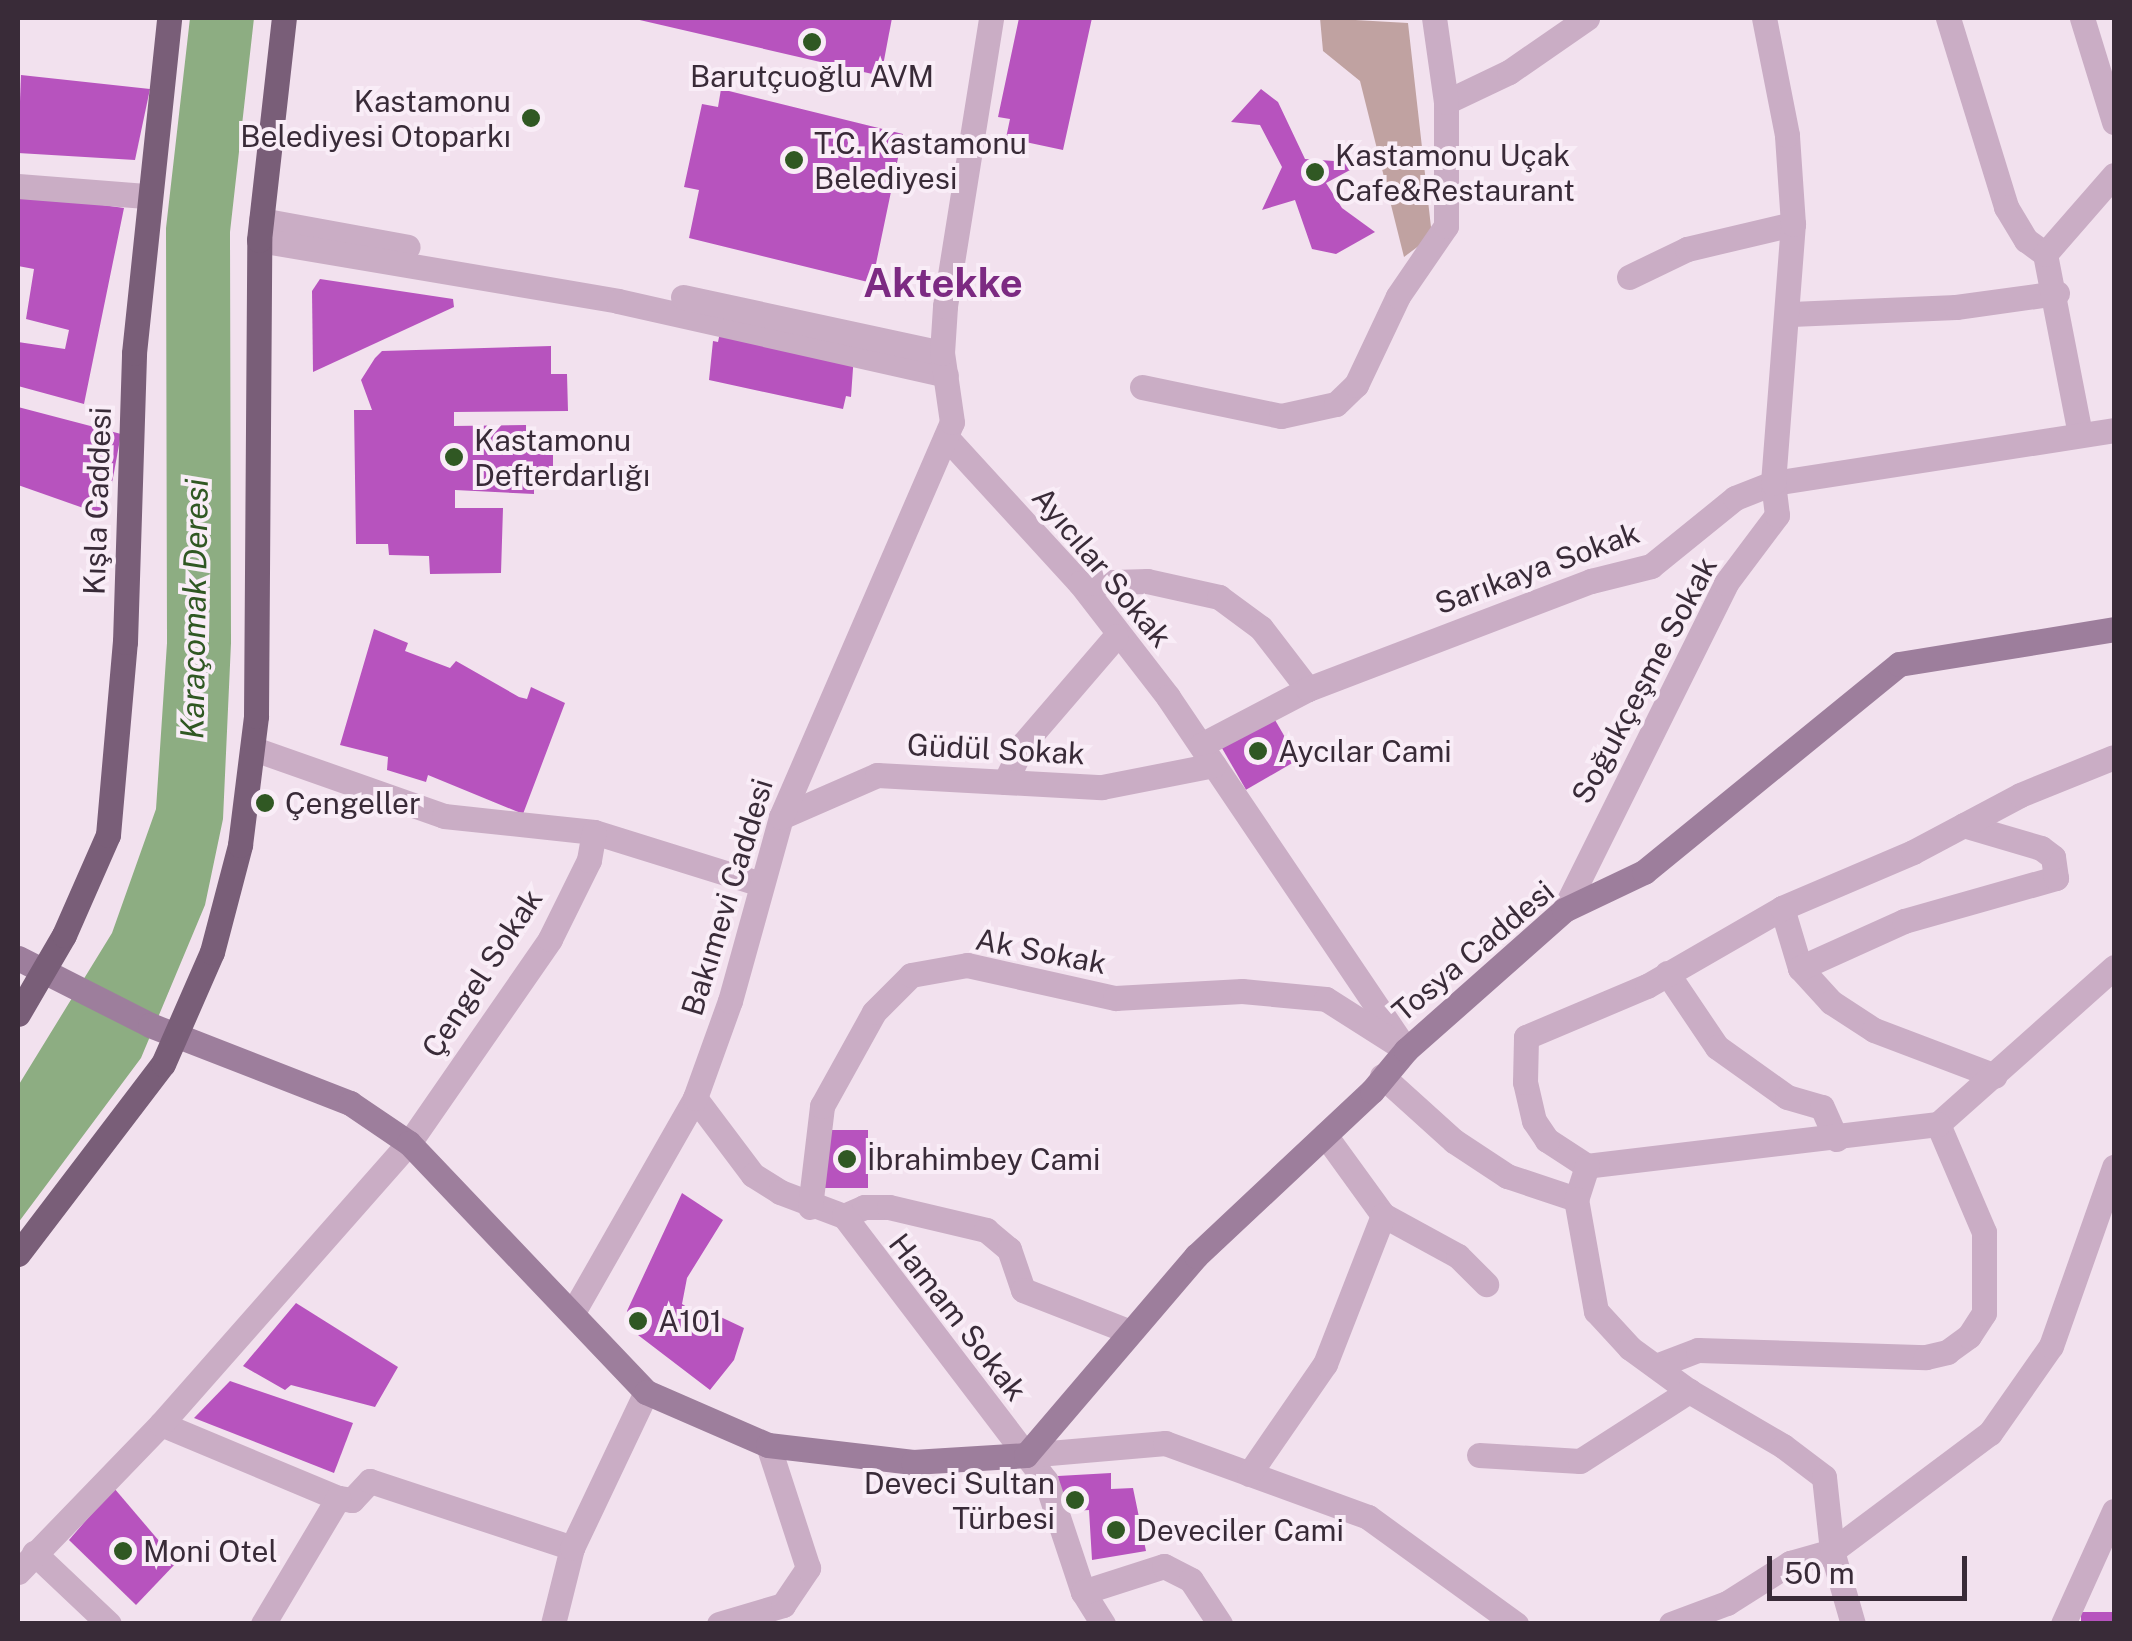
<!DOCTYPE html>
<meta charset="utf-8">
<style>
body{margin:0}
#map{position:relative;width:2132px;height:1641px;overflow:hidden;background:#f2e1ee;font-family:"Public Sans",sans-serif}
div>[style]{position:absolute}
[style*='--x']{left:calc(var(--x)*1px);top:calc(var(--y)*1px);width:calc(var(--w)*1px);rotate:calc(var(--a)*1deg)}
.green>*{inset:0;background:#c0a2a1}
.water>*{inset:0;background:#8dad82}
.building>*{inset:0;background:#b753be;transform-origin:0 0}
.minor>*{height:25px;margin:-12.5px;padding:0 12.5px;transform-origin:12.5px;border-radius:12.5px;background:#caadc5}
.secondary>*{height:25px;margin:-12.5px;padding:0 12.5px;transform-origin:12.5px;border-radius:12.5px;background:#9d7e9c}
.primary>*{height:25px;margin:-12.5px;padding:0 12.5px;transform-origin:12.5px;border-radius:12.5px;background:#795e78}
.dots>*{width:28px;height:28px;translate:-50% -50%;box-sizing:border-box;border:5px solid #f9edf7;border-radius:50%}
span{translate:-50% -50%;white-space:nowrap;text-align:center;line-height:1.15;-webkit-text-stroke:8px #f9edf7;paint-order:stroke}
.poi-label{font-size:30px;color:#392b38}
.right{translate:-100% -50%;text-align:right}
.left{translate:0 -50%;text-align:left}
.street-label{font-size:30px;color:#392b38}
.water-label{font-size:32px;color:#305823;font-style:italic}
.district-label{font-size:40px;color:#7c2a82;font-weight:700}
.frame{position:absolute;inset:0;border:20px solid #392b38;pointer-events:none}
.scale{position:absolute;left:1767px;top:1556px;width:200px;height:45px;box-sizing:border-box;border:5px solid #392b38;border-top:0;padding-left:12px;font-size:30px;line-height:35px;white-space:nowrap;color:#392b38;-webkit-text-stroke:8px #f9edf7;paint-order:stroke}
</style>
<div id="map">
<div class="green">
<div style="clip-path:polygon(1320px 18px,1408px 23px,1432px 236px,1404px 257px,1360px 81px,1323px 51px)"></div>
</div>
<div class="water">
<div style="clip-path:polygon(190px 18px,254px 18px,230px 232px,231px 643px,223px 819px,205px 905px,141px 1058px,18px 1223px,18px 1086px,112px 933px,156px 809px,167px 643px,166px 228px)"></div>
</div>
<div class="building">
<div style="clip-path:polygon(631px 18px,892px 18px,881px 76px)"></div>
<div style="clip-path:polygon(1019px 18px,1092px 18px,1063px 150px,1006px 138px,1010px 119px,998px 117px)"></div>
<div style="clip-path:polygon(21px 75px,150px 89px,135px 160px,18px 153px)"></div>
<div style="clip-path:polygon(721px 89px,903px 134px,872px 283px,689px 238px,699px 190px,684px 187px,702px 104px,718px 107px)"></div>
<div style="clip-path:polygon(1261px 89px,1278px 102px,1305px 159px,1363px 163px,1326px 183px,1342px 208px,1375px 232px,1336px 254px,1312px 249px,1295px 200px,1262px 210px,1282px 167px,1260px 125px,1231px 122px)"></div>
<div style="clip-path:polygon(18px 193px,124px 208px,84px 404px,18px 386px,18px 342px,65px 349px,69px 330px,26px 319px,34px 269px,18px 266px)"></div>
<div style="clip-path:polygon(320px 279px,453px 299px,454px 307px,313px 372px,312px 291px)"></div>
<div style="clip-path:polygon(722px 323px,854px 354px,851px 397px,846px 396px,843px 409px,709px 380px,713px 341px,718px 342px)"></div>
<div style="clip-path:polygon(551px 346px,551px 374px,567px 374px,568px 411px,454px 412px,454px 426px,526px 425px,526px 438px,553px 439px,553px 476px,534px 475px,534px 494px,455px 490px,455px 508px,503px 508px,501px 573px,430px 574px,429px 556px,389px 555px,388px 544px,356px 544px,354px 410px,372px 410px,361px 380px,375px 358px,382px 351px)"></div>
<div style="clip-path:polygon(18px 407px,121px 434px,106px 516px,18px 485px)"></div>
<div style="clip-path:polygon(374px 629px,408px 643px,405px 651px,450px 668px,456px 661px,519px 697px,527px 699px,531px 687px,565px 703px,523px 814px,428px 775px,426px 782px,387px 770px,388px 757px,340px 745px)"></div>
<div style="left:1271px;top:713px;width:54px;height:60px;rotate:60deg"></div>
<div style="left:824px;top:1130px;width:44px;height:58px"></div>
<div style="clip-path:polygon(682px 1193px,723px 1220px,687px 1278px,682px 1304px,707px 1319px,710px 1312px,744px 1328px,734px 1360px,710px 1390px,638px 1335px,627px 1311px)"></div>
<div style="clip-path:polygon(296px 1303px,398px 1367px,375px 1407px,291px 1385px,285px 1390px,243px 1366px)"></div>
<div style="clip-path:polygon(230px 1381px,353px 1423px,334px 1473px,194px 1418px)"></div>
<div style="clip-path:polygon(1111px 1473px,1111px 1489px,1133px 1488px,1146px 1551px,1092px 1560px,1089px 1510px,1060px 1512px,1058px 1476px)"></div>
<div style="clip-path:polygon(114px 1488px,177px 1562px,136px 1605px,69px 1540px)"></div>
<div style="left:2081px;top:1612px;width:33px;height:12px"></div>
</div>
<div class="minor">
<div style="--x:1948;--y:18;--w:198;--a:72.9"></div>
<div style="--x:2006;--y:207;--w:39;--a:59"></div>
<div style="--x:2026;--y:240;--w:24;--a:36"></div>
<div style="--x:2082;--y:18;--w:109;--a:72.9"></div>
<div style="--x:1446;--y:102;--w:70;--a:-25.5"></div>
<div style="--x:1509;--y:72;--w:95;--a:-34.7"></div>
<div style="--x:18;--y:186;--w:128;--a:4.5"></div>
<div style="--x:261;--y:220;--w:149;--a:10.4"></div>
<div style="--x:259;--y:240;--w:364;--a:9.6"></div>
<div style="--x:618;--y:301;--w:336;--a:12.7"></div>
<div style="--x:1629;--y:277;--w:64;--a:-25.8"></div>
<div style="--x:1687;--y:249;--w:109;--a:-13.3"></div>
<div style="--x:683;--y:297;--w:265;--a:12.2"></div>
<div style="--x:1791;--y:314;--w:165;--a:-2.4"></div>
<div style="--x:1956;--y:307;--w:102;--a:-7.9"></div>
<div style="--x:1142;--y:387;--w:142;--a:11.8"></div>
<div style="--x:1281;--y:416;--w:56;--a:-12.3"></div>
<div style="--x:1336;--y:404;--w:28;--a:-44"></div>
<div style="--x:1356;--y:385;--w:98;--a:-64.7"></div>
<div style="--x:1398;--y:296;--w:85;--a:-55.6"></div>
<div style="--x:1446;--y:226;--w:124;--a:-90"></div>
<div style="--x:1446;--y:102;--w:85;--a:-98.1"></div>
<div style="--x:2080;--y:434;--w:183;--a:-101"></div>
<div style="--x:2045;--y:254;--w:105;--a:-48.9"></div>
<div style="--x:946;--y:437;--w:198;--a:47.5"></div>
<div style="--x:1080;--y:583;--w:144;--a:52.3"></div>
<div style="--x:1168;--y:697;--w:414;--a:56"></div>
<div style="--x:1080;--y:583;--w:67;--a:-1.7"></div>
<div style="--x:1147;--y:581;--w:74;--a:12.5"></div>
<div style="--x:1219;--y:597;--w:52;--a:36.4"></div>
<div style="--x:1261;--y:628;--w:77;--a:52.4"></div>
<div style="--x:1201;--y:745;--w:121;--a:-27.6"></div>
<div style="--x:1308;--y:689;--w:303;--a:-20.9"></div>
<div style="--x:1591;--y:581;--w:62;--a:-14"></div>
<div style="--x:1651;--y:566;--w:108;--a:-39"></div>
<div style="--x:1735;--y:498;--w:41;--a:-21.5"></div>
<div style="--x:1773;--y:483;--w:345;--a:-8.8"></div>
<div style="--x:254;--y:749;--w:201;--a:19.4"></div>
<div style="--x:444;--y:816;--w:151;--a:6.1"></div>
<div style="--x:594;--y:832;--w:175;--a:17.3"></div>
<div style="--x:1005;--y:782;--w:43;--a:-64"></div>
<div style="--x:1024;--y:743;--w:141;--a:-49.3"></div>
<div style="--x:781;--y:817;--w:105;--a:-23.6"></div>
<div style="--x:877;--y:775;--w:225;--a:3.1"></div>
<div style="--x:1102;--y:787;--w:114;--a:-11.1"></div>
<div style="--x:1782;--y:908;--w:63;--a:73.3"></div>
<div style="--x:1800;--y:968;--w:46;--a:47.6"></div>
<div style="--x:1831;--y:1002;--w:51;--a:33.1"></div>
<div style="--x:1874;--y:1030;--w:129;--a:20.8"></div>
<div style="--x:1564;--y:910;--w:365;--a:-63.6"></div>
<div style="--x:1726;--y:583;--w:85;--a:-53.1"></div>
<div style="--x:1777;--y:515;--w:32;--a:-97"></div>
<div style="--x:1773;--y:483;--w:260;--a:-85.6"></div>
<div style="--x:1793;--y:224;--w:89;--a:-93.9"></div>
<div style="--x:1787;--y:135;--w:119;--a:-101.1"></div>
<div style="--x:1800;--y:968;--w:114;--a:-24.3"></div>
<div style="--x:1904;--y:921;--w:158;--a:-15.8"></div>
<div style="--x:2056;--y:878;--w:21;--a:-98"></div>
<div style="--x:2053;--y:857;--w:15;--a:-143"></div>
<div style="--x:2041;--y:848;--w:81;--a:-163.6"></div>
<div style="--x:1667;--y:973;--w:89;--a:56"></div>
<div style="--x:1717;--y:1047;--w:86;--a:35.5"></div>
<div style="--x:1787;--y:1097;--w:36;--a:16"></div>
<div style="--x:1822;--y:1107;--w:35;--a:66"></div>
<div style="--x:1382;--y:1076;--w:97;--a:42.1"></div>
<div style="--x:1454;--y:1141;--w:64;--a:33.4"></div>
<div style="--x:1507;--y:1176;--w:73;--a:18.4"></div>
<div style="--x:695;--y:1098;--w:96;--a:53"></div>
<div style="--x:753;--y:1175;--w:32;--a:32"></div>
<div style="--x:780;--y:1192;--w:68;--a:20.6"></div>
<div style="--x:844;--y:1216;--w:22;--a:-24"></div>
<div style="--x:864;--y:1207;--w:25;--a:0"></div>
<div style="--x:889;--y:1207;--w:100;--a:13.3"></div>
<div style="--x:986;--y:1230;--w:30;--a:40"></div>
<div style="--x:1009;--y:1249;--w:43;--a:71.1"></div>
<div style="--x:1023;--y:1290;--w:115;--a:21.4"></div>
<div style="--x:1938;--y:1124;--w:236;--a:-41.7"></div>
<div style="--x:1325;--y:1135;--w:99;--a:54.1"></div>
<div style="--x:1383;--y:1215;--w:85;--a:28.7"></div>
<div style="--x:1458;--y:1256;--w:40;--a:45"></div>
<div style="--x:1587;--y:1166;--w:48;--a:-147"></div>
<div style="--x:1547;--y:1140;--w:23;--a:-124"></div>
<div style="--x:1534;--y:1121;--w:40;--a:-103"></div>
<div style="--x:1525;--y:1082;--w:45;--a:-88.7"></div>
<div style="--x:1526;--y:1037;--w:131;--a:-22.9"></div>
<div style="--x:1647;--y:986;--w:156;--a:-30"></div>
<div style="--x:1782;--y:908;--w:142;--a:-23.1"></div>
<div style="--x:1913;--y:852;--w:121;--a:-28"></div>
<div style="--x:2020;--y:795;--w:101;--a:-22"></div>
<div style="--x:810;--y:1207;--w:102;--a:-83.2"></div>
<div style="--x:822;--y:1106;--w:107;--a:-61"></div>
<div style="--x:874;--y:1012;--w:52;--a:-45"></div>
<div style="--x:911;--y:975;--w:57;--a:-10.1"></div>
<div style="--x:967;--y:965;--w:152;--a:12.6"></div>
<div style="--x:1115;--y:998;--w:127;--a:-3.2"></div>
<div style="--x:1242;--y:991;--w:84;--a:5.4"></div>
<div style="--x:1326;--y:999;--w:95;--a:32.5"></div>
<div style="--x:844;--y:1216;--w:333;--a:52.7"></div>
<div style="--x:1046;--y:1481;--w:117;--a:71.6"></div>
<div style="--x:1083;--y:1592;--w:38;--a:58"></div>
<div style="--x:572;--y:1314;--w:249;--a:-60.3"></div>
<div style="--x:695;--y:1098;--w:103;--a:-70.2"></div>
<div style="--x:730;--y:1001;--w:191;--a:-74.5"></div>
<div style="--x:781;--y:817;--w:430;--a:-66.6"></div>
<div style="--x:952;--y:422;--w:70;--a:-98.2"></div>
<div style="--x:942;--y:353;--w:47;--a:-86.3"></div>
<div style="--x:945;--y:306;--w:292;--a:-80.9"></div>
<div style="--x:1656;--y:1366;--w:45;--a:-20.9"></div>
<div style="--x:1698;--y:1350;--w:228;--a:1.8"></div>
<div style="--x:1926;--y:1357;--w:22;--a:-13"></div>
<div style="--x:1947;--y:1352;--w:27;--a:-36"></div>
<div style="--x:1969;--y:1336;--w:27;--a:-57"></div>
<div style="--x:1984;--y:1313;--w:81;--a:-90"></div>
<div style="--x:1984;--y:1232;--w:117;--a:-113.1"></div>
<div style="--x:1938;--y:1124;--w:354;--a:173.2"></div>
<div style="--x:1587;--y:1166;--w:35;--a:108"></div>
<div style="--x:1576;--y:1199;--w:114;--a:79.9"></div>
<div style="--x:1596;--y:1311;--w:50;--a:47.4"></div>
<div style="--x:1630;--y:1348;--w:73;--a:36.1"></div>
<div style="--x:1689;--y:1391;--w:109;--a:30.3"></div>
<div style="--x:1783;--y:1446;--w:51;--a:37.1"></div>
<div style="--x:1824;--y:1477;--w:74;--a:83.8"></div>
<div style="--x:1832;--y:1551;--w:76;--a:74"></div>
<div style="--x:161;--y:1424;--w:192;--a:22.7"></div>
<div style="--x:338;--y:1498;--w:14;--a:8"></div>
<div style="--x:352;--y:1500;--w:26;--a:-47"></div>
<div style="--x:370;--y:1481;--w:213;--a:18.3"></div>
<div style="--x:1026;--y:1455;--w:140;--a:-4.9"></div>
<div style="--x:1165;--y:1443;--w:216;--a:20"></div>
<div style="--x:1368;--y:1517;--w:183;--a:35.9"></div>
<div style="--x:1479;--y:1455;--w:101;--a:3.4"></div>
<div style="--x:1580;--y:1461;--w:130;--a:-32.7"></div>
<div style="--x:1249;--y:1474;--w:134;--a:-55.4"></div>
<div style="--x:1325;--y:1364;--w:160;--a:-68.7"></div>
<div style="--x:34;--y:1553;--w:103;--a:43.4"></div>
<div style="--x:18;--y:1572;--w:206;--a:-46"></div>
<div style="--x:161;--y:1424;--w:375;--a:-48.6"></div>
<div style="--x:409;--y:1143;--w:248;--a:-55.3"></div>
<div style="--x:550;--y:939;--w:88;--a:-63.7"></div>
<div style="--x:589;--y:860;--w:28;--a:-80"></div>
<div style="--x:1083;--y:1592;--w:85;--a:-17.8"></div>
<div style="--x:1164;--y:1566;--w:30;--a:27"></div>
<div style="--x:1191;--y:1580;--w:53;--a:56.6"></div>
<div style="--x:263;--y:1624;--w:147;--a:-59.2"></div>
<div style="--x:553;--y:1624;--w:78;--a:-76"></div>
<div style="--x:572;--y:1548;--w:173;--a:-64.6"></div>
<div style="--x:719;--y:1624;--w:67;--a:-16.5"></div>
<div style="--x:783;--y:1605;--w:45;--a:-56"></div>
<div style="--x:808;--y:1568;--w:129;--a:-108"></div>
<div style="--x:1671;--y:1624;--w:60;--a:-20.6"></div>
<div style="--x:1727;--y:1603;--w:75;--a:-32.4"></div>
<div style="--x:1790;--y:1563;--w:44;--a:-15.9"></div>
<div style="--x:1832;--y:1551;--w:197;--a:-36.8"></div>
<div style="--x:1990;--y:1433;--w:106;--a:-55"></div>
<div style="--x:2051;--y:1346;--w:190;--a:-70.6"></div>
<div style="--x:2063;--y:1624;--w:124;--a:-65.7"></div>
</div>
<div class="secondary">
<div style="--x:18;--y:958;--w:148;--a:26.9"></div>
<div style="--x:150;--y:1025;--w:215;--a:21.3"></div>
<div style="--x:350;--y:1103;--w:71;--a:34.1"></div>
<div style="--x:409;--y:1143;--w:344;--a:46.4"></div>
<div style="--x:646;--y:1392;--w:133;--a:23.5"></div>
<div style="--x:768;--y:1445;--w:146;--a:6.7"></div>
<div style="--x:913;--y:1462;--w:113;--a:-3.5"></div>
<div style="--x:1026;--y:1455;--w:262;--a:-49.5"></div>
<div style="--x:1196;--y:1256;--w:241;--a:-43.2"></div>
<div style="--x:1372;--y:1091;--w:53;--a:-50.3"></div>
<div style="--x:1406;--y:1050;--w:211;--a:-41.5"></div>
<div style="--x:1564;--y:910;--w:89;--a:-25.4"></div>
<div style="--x:1644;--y:872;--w:329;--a:-39.2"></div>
<div style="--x:1899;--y:664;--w:218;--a:-9.2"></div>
</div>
<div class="primary">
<div style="--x:18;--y:1014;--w:91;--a:-59.8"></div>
<div style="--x:64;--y:935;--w:109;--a:-66.3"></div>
<div style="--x:108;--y:835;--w:194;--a:-85"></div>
<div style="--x:125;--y:642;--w:289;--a:-88.2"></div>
<div style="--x:134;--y:353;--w:337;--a:-84"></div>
<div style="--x:18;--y:1254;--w:239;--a:-52.7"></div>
<div style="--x:163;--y:1064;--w:122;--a:-66.4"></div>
<div style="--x:212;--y:952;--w:111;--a:-75.3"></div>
<div style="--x:240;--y:845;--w:130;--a:-82.9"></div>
<div style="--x:256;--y:716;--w:476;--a:-89.6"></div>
<div style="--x:259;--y:240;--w:223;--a:-83.6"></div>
</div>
<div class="dots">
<div style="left:812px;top:42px;background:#305823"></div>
<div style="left:531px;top:118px;background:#305823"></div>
<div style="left:794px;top:160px;background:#305823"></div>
<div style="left:1315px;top:172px;background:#305823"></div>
<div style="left:454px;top:457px;background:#305823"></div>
<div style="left:1258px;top:751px;background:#305823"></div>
<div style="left:265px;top:803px;background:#305823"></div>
<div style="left:847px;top:1159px;background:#305823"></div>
<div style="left:638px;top:1321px;background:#305823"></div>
<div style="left:1075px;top:1500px;background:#305823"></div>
<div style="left:1116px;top:1530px;background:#305823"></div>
<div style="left:123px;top:1551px;background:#305823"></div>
</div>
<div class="poi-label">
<span style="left:812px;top:76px">Barutçuoğlu AVM</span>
<span class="right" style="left:511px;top:118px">Kastamonu<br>Belediyesi Otoparkı</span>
<span class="left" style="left:814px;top:160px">T.C. Kastamonu<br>Belediyesi</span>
<span class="left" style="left:1335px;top:172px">Kastamonu Uçak<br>Cafe&amp;Restaurant</span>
<span class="left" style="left:474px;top:457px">Kastamonu<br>Defterdarlığı</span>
<span class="left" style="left:1278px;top:751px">Aycılar Cami</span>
<span class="left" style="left:285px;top:803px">Çengeller</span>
<span class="left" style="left:867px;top:1159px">İbrahimbey Cami</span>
<span class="left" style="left:658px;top:1321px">A101</span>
<span class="right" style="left:1055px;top:1500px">Deveci Sultan<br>Türbesi</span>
<span class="left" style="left:1136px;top:1530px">Deveciler Cami</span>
<span class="left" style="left:143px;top:1551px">Moni Otel</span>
</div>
<div class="street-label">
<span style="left:97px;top:501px;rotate:-88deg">Kışla Caddesi</span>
<span style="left:1102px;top:567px;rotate:50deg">Ayıcılar Sokak</span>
<span style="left:1537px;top:568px;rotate:-20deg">Sarıkaya Sokak</span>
<span style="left:1644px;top:680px;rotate:-62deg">Soğukçeşme Sokak</span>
<span style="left:996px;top:749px;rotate:3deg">Güdül Sokak</span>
<span style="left:727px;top:897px;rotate:-73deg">Bakımevi Caddesi</span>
<span style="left:1041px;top:951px;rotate:11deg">Ak Sokak</span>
<span style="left:1473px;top:951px;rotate:-40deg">Tosya Caddesi</span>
<span style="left:482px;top:973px;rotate:-57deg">Çengel Sokak</span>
<span style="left:958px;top:1317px;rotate:52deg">Hamam Sokak</span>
</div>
<div class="water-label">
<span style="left:195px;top:609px;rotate:-89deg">Karaçomak Deresi</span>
</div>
<div class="district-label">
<span style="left:943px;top:283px">Aktekke</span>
</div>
<div class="frame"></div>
<div class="scale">50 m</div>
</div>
